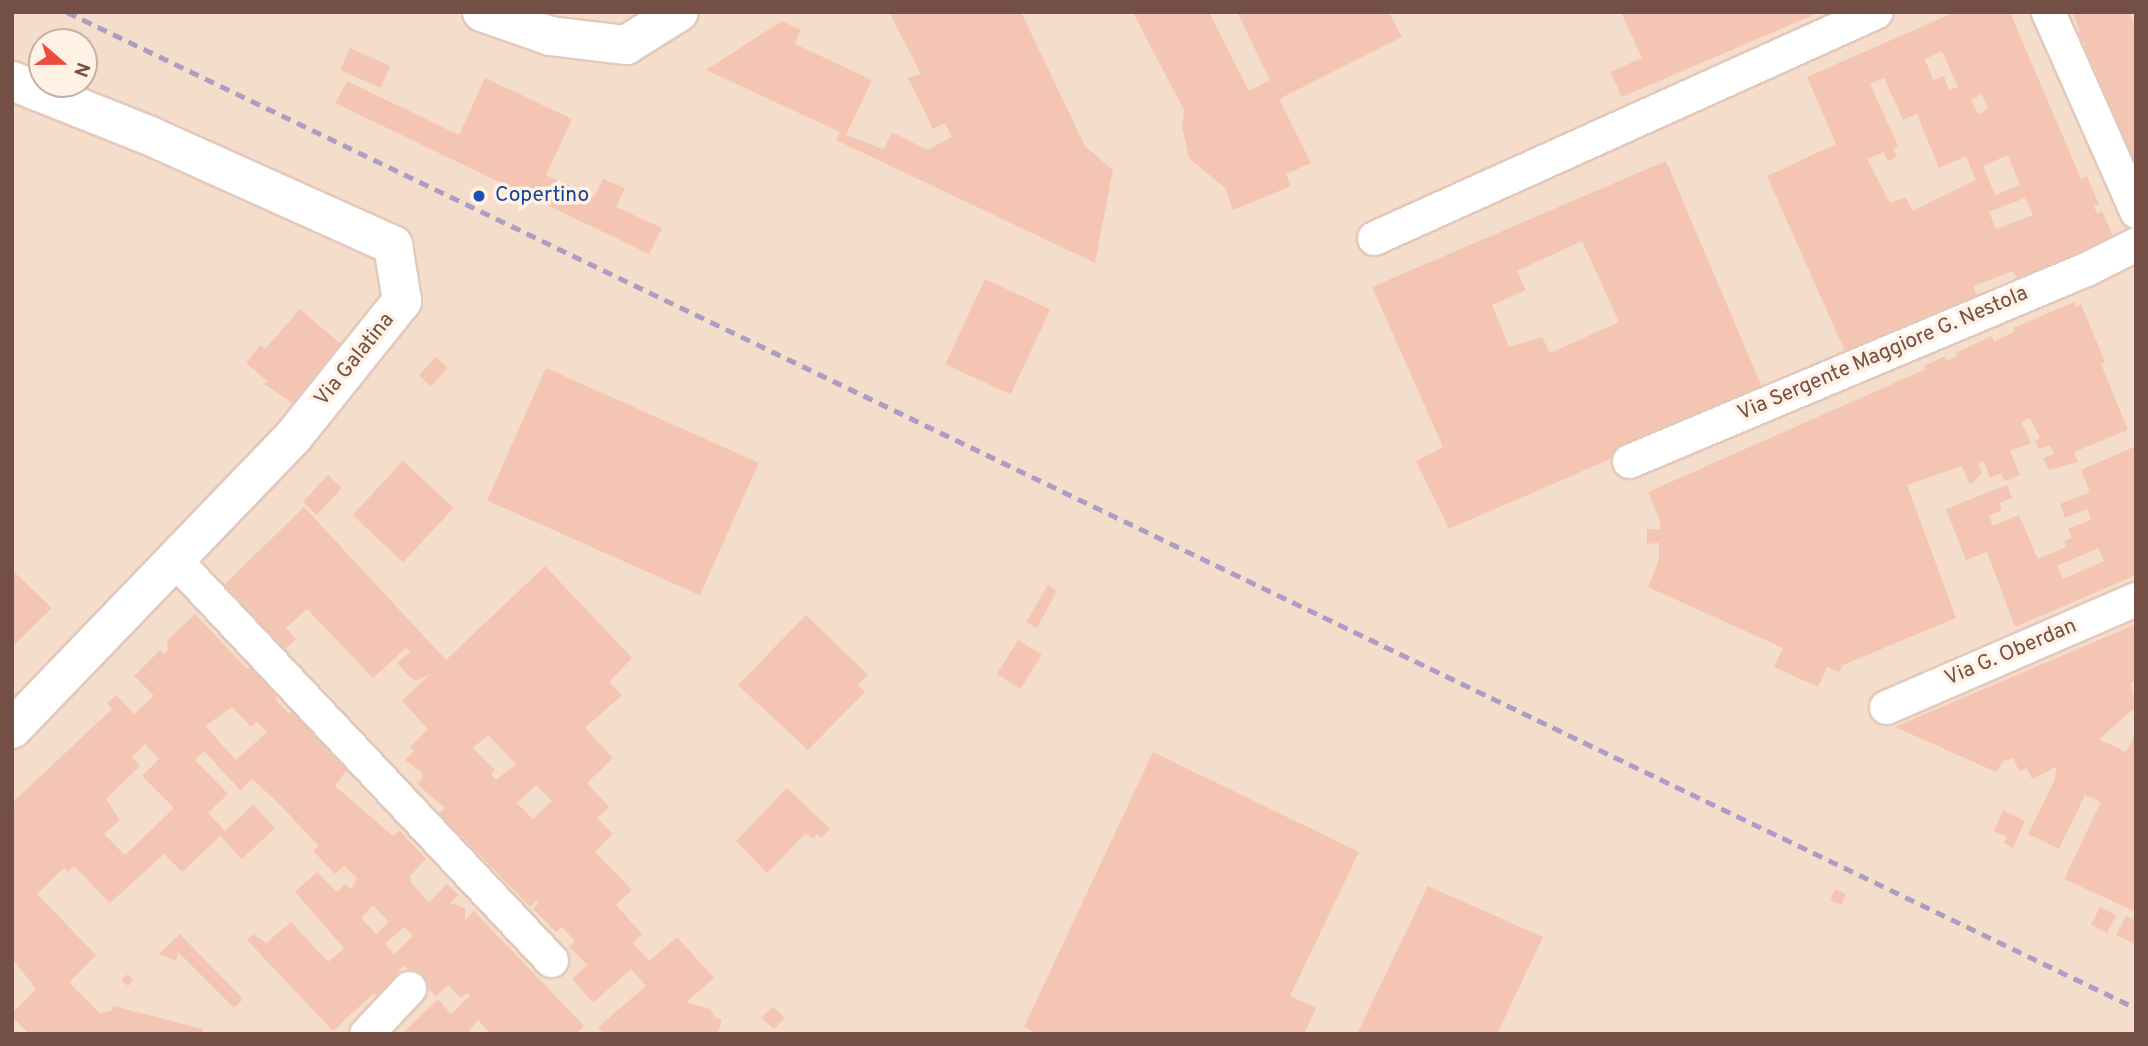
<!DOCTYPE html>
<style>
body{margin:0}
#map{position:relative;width:2148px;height:1046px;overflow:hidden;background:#fdecdd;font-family:Overpass,sans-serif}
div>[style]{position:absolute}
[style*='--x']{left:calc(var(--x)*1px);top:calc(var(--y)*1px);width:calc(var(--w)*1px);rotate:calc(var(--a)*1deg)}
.residential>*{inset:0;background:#f5ddcb}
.building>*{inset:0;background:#f4c5b3;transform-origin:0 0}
.roads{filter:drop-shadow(2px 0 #e3c9bc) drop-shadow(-2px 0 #e3c9bc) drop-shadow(0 2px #e3c9bc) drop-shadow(0 -2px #e3c9bc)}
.street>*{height:33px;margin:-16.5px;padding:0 16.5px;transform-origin:16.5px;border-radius:16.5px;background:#fff}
.secondary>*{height:38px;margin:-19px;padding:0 19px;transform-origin:19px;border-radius:19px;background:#fff}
.rail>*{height:5px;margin-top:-2.5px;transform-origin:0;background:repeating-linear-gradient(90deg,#ad9dc5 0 10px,transparent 0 17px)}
.dots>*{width:19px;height:19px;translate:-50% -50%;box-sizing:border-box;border:4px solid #fff1e4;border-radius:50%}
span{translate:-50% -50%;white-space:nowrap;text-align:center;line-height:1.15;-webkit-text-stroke:7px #fff1e4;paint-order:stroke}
.transit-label{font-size:21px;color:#164399}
.left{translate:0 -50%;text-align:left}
.street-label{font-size:21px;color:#734f45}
.frame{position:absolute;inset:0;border:14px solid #734f45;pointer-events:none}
.north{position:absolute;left:28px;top:28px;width:70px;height:70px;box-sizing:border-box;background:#fff1e4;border:2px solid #c7b0a4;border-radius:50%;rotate:110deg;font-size:19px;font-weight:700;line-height:28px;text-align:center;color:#734f45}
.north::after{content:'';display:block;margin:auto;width:24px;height:32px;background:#ee4c3b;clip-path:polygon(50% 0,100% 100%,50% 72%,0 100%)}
</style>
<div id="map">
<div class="residential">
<div style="clip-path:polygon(evenodd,12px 12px,2136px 12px,2136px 1034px,12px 1034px,12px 12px,42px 42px,84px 42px,84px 84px,42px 84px,42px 42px)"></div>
</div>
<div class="building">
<div style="clip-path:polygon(889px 12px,1021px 12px,1085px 146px,1113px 170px,1095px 263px,836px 140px,840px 132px,706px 70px,782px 21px,801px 30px,795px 44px,872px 80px,846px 135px,884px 149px,892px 132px,927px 150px,952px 137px,945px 123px,933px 129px,908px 78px,921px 74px)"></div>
<div style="clip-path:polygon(1209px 12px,1249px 91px,1270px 80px,1237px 12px,1389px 12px,1402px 37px,1279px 99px,1311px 163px,1286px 174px,1291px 186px,1233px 210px,1225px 188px,1189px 158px,1182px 127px,1184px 110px,1133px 13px)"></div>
<div style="clip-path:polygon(1621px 12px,1820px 12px,1622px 97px,1610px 72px,1642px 58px)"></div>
<div style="clip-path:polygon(evenodd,1955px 12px,2010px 12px,2081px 179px,2087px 176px,2099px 205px,2094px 206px,2097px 214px,2102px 211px,2118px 247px,2019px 282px,2013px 271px,1973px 286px,1978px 299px,1847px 356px,1767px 176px,1836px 144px,1807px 77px,1955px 12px,1942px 51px,1958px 87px,1949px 90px,1944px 76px,1933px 80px,1925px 59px,1942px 51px,1955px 12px,1884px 78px,1903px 120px,1917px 114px,1939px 168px,1966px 156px,1976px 180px,1912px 211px,1906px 197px,1890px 203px,1867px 159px,1884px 152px,1888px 161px,1897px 157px,1893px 149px,1898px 146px,1870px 84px,1884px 78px,1955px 12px,1982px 94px,1988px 109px,1978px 114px,1971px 100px,1982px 94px,1955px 12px,2008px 155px,2020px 185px,1995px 195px,1983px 166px,2008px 155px,1955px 12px,2025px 198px,2033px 215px,1996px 229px,1989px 212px,2025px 198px)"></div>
<div style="clip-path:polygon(2072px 12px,2129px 12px,2136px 28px,2136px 164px,2104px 92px,2099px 94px,2092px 77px,2098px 76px,2095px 70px,2090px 72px,2084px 41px,2079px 44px,2074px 33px,2080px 31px)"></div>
<div style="left:350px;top:48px;width:44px;height:24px;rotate:24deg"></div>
<div style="clip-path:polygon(485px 78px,572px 119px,546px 175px,594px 197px,603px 179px,625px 188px,616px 207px,662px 228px,649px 254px,335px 103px,347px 81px,459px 135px)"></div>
<div style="clip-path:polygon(evenodd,1666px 161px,1764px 392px,1449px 529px,1416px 461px,1443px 447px,1372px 287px,1666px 161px,1582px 241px,1619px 322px,1550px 353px,1542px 337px,1509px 347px,1492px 305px,1526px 290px,1517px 271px,1582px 241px)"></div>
<div style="left:985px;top:279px;width:72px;height:94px;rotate:25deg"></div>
<div style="clip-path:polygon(2074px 302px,2076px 307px,2081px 304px,2105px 362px,2101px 364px,2128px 430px,2074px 452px,2078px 462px,2049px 470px,2043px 458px,2054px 454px,2050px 445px,2039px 449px,2035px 441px,2040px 438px,2030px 418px,2021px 422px,2031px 443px,2010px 451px,2020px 475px,2005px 481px,2001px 473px,1990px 478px,1984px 461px,1978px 464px,1982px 473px,1970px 485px,1962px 466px,1907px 485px,1956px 618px,1843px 665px,1839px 672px,1827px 667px,1818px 687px,1774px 667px,1783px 648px,1648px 587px,1659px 560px,1659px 543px,1647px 544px,1647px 529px,1660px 529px,1660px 521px,1648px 492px,1926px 369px,1924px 366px,1945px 356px,1946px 361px,1957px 356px,1955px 353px,1992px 336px,1994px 342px,2015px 331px,2013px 328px)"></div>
<div style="clip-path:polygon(300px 309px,343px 346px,294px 404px,264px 384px,267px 381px,246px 363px,260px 345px,265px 349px)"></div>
<div style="left:436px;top:357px;width:16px;height:25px;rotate:43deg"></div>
<div style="left:546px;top:368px;width:233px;height:145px;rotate:24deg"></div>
<div style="clip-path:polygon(evenodd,2136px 446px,2136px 575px,2015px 627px,1987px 552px,1966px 560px,1946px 509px,2007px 485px,2012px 498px,1999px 503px,2002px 510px,1989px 516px,1993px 526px,2019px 515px,2038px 559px,2066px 547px,2064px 541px,2072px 538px,2068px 529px,2091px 520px,2087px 509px,2065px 518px,2060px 504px,2090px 492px,2081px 470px,2136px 446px,2098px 548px,2104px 561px,2063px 579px,2057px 566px,2098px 548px)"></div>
<div style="left:403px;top:461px;width:69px;height:74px;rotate:43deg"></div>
<div style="left:328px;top:475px;width:19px;height:37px;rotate:43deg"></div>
<div style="clip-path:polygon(evenodd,304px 507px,446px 660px,545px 566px,632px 658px,609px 682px,622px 695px,585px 728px,613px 758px,587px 783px,609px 807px,597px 818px,613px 834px,595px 852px,632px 890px,616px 905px,642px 934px,633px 943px,649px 961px,677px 937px,714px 978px,686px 1002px,710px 1009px,715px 1018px,722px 1019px,718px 1034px,604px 1034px,598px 1027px,646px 986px,631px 969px,593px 1003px,572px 979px,587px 965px,569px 946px,575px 941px,562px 927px,556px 932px,533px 909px,539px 903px,536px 900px,530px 907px,439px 813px,445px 808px,417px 784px,423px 778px,421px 772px,405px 760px,414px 751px,410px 747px,428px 729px,402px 701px,430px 674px,415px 681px,407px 674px,397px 663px,410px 652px,406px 648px,373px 678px,307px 609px,286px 628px,296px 639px,285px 649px,224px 585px,304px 507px,488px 735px,516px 764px,496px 780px,491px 775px,495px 770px,473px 748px,488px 735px,304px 507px,536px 785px,552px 801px,533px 819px,517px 803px,536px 785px)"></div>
<div style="clip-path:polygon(12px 570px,52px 608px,12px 647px)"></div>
<div style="clip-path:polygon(1048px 585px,1057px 591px,1037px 628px,1026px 622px)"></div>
<div style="clip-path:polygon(evenodd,195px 614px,247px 669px,252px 665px,279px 695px,275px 699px,289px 714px,293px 710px,348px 768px,335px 786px,393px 836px,399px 830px,426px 859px,410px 876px,411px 883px,429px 902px,447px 884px,459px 895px,450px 903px,465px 908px,465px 920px,474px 911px,584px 1026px,576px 1034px,491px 1034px,478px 1020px,469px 1030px,472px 1034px,402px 1034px,438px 999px,451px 1014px,470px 996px,467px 993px,461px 998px,448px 985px,436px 996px,404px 965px,378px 997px,374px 993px,333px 1031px,247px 940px,253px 934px,266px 943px,291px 922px,328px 962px,344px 948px,295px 892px,317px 872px,337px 892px,345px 884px,351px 889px,357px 878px,344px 866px,335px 874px,313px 851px,319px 846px,276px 801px,252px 779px,240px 790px,204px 751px,195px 760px,228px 794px,208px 813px,225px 831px,253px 805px,275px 828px,242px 859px,220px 836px,182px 872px,164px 854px,110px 903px,74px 866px,68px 872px,64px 868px,37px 894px,96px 955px,69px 983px,100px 1013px,111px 1011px,113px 1006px,203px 1029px,203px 1034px,30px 1034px,12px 1017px,12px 1006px,15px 1010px,36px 989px,12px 958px,12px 803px,112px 709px,107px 703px,116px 695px,134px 714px,154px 696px,134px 676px,160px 650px,164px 654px,168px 650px,167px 641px,195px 614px,232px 707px,251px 727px,257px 722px,267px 732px,236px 760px,205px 726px,232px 707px,195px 614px,145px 744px,159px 759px,142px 776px,174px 808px,125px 855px,104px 834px,120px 820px,106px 799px,140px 766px,132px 757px,145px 744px,195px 614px,373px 905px,389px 922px,376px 934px,361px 918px,373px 905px,195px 614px,404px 927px,413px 936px,394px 954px,385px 944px,404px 927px)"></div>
<div style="clip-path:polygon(806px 615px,868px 675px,858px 685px,865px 692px,808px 750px,738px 685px)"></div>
<div style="clip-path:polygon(2136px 624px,2136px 681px,2131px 683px,2136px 707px,2099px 739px,2126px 752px,2136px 732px,2136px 912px,2064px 879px,2101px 802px,2085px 795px,2059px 849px,2028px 834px,2055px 779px,2056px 767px,2032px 779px,2027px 768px,2019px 771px,2013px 758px,2003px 761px,1996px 772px,1895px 727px)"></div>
<div style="left:1018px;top:640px;width:28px;height:40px;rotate:32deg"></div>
<div style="clip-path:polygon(1153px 752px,1359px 852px,1290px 996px,1316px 1008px,1304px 1034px,1039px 1034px,1024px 1027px)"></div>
<div style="clip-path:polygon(787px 788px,830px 829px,821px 838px,817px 834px,813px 839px,806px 833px,767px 873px,736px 841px)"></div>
<div style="clip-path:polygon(2003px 810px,2025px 821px,2013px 848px,2004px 843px,2007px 837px,1994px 831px)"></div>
<div style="clip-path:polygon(1428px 886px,1543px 937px,1497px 1034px,1357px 1034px)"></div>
<div style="left:1835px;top:889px;width:12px;height:12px;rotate:24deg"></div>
<div style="left:2100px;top:907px;width:18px;height:20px;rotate:27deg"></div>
<div style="clip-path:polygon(2126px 916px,2136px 920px,2136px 945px,2116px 935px)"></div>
<div style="clip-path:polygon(180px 934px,243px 999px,234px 1008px,178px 952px,176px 961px,159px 954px)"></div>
<div style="clip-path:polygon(128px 974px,133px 981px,128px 986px,121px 980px)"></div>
<div style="clip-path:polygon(773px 1007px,785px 1018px,774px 1029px,761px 1018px)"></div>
</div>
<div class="roads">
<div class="street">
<div style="--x:2048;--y:12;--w:218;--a:66.1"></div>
<div style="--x:1374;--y:238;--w:550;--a:-24.28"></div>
<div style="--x:1629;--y:461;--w:496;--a:-22.8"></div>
<div style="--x:2086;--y:269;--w:56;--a:-26.6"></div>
<div style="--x:175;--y:560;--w:549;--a:46.77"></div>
<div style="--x:1886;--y:707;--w:272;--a:-23.4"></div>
<div style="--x:366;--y:1034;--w:63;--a:-46.9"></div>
</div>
<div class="secondary">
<div style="--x:482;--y:12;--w:72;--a:19.4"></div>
<div style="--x:550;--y:36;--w:77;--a:6.8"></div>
<div style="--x:626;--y:45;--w:62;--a:-31.9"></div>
<div style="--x:12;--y:81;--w:146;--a:21.7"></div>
<div style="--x:148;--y:135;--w:269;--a:24.2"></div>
<div style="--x:393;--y:245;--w:57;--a:80.9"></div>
<div style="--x:402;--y:301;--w:174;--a:128.7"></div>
<div style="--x:293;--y:437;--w:405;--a:133.9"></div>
</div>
</div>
<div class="rail">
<div style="--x:67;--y:12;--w:2296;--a:25.71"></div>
</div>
<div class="dots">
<div style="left:479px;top:196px;background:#1a4fb4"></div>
</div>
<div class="transit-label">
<span class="left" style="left:495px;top:196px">Copertino</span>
</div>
<div class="street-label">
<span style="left:1883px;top:354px;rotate:-23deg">Via Sergente Maggiore G. Nestola</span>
<span style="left:355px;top:360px;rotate:-51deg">Via Galatina</span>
<span style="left:2011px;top:653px;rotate:-23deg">Via G. Oberdan</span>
</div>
<div class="frame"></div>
<div class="north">N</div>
</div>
